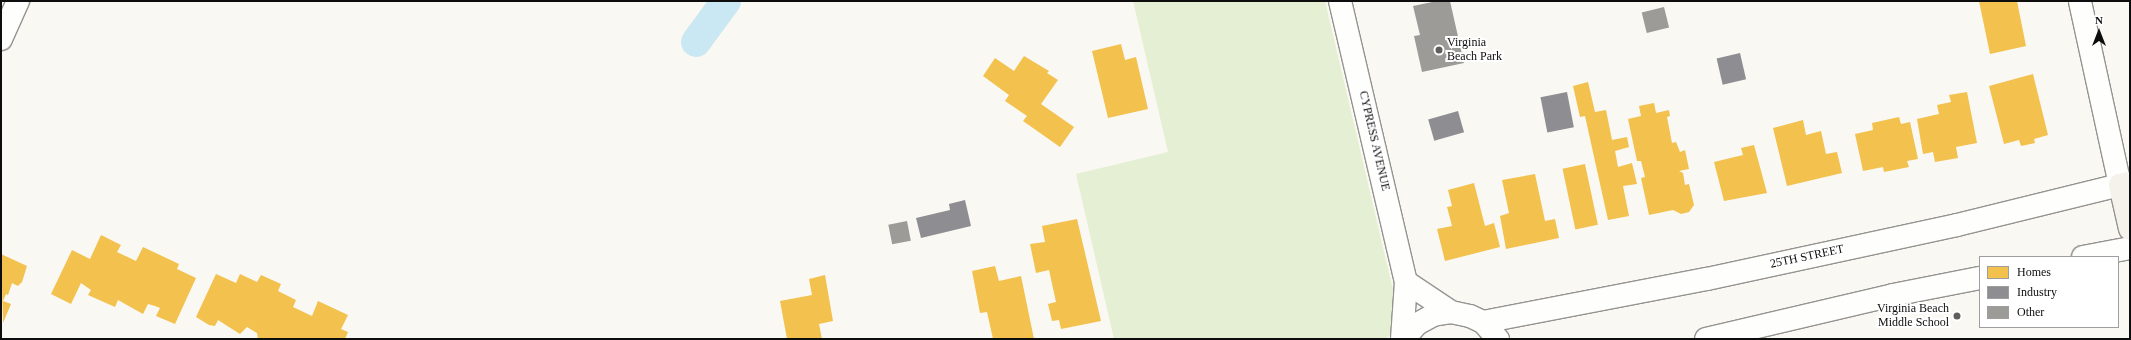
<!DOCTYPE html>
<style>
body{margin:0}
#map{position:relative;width:2131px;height:340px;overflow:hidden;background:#faf8f2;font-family:"Times New Roman",serif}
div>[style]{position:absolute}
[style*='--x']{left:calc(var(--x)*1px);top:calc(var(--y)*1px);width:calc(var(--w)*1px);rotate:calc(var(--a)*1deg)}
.green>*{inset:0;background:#e5efd3}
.homes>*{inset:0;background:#f2c14e;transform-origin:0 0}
.industry>*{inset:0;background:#8d8d92;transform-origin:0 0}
.canal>*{height:30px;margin:-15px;padding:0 15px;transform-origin:15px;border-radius:15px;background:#cae8f3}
.building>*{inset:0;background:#9d9b98;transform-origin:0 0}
.roads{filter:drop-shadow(1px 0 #949390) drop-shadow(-1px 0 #949390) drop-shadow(0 1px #949390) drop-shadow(0 -1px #949390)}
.street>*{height:22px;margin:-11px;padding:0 11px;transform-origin:11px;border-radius:11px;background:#fefefd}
.secondary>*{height:22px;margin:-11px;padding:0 11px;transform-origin:11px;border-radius:11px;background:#f4f2ea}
.dots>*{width:11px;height:11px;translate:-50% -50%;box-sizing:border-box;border:2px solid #fff;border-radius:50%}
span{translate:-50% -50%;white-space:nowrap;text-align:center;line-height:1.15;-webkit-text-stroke:4px #fff;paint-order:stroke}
.poi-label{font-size:12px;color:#0d0d0d}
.left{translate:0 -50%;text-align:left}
.right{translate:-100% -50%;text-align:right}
.street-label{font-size:12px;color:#0d0d0d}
.frame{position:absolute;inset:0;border:2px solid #0d0d0d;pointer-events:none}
.legend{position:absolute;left:1979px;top:256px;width:140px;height:72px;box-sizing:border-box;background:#fff;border:1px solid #9e9e9e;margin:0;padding:5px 7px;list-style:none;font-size:12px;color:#0d0d0d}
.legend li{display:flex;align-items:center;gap:8px;height:20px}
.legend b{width:20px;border:1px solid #9e9e9e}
.north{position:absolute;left:2079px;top:12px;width:40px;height:40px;-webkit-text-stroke:3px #fff;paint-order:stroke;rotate:0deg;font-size:11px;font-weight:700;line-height:16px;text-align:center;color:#0d0d0d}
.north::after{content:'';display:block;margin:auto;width:14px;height:18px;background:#0d0d0d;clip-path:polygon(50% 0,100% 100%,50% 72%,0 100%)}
</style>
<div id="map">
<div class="green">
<div style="clip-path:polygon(1133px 1px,1325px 1px,1398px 311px,1395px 333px,1386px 338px,1114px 339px,1076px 174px,1168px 152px)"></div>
</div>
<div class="homes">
<div style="clip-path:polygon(1979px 1px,2017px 1px,2026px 46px,1990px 54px)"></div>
<div style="clip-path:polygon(1121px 44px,1125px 60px,1136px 57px,1148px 109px,1108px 118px,1092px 51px)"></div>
<div style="clip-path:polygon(1024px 56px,1049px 71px,1047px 73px,1058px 80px,1041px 104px,1074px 127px,1060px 147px,1023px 121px,1027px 116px,1005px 101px,1009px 95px,983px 76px,995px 58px,1014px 71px)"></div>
<div style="clip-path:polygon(2033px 74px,2048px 135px,2034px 139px,2035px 143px,2021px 146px,2019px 140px,2004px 144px,1989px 86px)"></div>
<div style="clip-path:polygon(1588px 82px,1595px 112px,1606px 110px,1612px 140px,1627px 137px,1629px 147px,1615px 151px,1618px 167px,1632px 163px,1637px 184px,1623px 186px,1629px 216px,1608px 220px,1585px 116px,1580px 117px,1573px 86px)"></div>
<div style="clip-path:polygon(1967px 92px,1977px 143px,1956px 147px,1958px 158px,1935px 162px,1933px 152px,1923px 154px,1917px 119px,1939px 114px,1937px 105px,1951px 102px,1949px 95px)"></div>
<div style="clip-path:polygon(1654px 103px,1656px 113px,1669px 110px,1670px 116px,1667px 117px,1672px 143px,1676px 142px,1680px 152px,1685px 150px,1689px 169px,1679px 171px,1683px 173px,1685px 185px,1689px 184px,1694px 205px,1689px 212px,1681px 214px,1673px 210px,1649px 215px,1641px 178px,1645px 177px,1641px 161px,1637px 161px,1628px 119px,1641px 116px,1639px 106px)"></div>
<div style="clip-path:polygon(1899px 117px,1901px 124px,1910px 122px,1918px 159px,1907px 161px,1909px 167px,1884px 172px,1883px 167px,1863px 171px,1855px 134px,1873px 130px,1872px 123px)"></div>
<div style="clip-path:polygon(1803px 120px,1806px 135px,1821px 131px,1826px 154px,1837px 152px,1842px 173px,1787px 186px,1773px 128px)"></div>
<div style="clip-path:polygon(1754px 145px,1767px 193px,1724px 201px,1714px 162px,1743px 155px,1741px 148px)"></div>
<div style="left:1585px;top:164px;width:62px;height:23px;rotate:78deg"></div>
<div style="clip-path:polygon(1535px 174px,1545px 221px,1555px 219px,1559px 238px,1506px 249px,1500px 216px,1509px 213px,1502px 180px)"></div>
<div style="clip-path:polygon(1474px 183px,1485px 226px,1494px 223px,1500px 247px,1445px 261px,1437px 229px,1452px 226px,1447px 207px,1452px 206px,1448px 190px)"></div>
<div style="clip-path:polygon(1077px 219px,1101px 321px,1061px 329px,1059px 320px,1052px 321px,1048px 304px,1056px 302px,1049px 270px,1036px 273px,1030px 244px,1045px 242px,1042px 226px)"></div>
<div style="clip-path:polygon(101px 235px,121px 245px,117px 252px,136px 261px,143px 247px,179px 264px,177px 269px,196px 278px,175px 324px,156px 316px,160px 308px,155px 306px,148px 304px,143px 314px,118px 300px,115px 307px,88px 295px,91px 290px,81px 283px,71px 304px,51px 294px,72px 250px,90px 259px)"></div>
<div style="clip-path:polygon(1px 254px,27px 266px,22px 282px,18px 286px,12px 283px,8px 295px,6px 294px,3px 301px,11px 304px,3px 323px)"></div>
<div style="clip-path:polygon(995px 266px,999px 281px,1021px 276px,1034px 339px,993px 339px,987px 312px,980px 313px,972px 271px)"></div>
<div style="clip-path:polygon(216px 274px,236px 283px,240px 274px,257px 282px,261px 275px,281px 284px,278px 291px,296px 300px,293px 307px,312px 316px,318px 301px,348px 315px,341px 329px,348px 332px,345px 339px,258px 339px,257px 333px,247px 327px,240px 334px,218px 320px,215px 326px,209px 325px,196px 317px)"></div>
<div style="clip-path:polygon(825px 275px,833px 321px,819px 324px,822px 339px,787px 339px,780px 301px,812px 295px,809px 279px)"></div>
</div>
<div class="industry">
<div style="left:1740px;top:53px;width:27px;height:24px;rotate:77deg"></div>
<div style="left:1567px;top:92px;width:36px;height:27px;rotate:79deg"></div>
<div style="left:1458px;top:111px;width:22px;height:31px;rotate:74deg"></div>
<div style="clip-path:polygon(965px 200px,971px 226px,921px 238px,916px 218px,950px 210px,949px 204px)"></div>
</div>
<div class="canal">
<div style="--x:696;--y:42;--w:51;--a:-53.8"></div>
</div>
<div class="building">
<div style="clip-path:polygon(1437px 1px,1450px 1px,1464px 63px,1422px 72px,1414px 36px,1420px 35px,1413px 6px)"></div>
<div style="left:1664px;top:7px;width:21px;height:23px;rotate:76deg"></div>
<div style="left:907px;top:221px;width:20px;height:19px;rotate:79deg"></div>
</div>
<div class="roads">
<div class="street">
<div style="--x:1340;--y:1;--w:289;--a:76.8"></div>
<div style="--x:1;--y:39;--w:42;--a:-65.9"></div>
<div style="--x:2083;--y:257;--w:48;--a:-10.8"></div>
<div style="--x:1483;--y:322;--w:228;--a:-10.9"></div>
<div style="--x:1707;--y:279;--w:256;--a:-12.2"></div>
<div style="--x:1957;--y:225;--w:168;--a:-13.8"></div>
<div style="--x:2120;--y:185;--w:188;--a:-102.3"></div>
<div style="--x:1402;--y:339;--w:57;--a:-86"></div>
<div style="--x:1406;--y:282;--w:54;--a:33.7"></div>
<div style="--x:1404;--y:339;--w:20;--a:-49"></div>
<div style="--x:1417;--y:324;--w:18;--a:-29"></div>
<div style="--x:1433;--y:315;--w:18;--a:-9"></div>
<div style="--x:1451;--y:312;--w:19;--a:12"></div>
<div style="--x:1470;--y:316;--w:14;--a:25"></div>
<div style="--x:1483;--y:322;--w:23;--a:49"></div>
<div style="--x:1706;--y:339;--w:192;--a:-13.2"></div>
<div style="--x:1893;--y:295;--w:89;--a:-11.1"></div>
</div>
<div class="secondary">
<div style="--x:2130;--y:183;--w:10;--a:169"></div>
<div style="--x:2120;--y:185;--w:45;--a:77.2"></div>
</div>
</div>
<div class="dots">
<div style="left:1439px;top:50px;background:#605f5d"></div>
<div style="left:1957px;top:316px;background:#605f5d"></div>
</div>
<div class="poi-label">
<span class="left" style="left:1447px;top:50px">Virginia<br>Beach Park</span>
<span class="right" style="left:1949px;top:316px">Virginia Beach<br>Middle School</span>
</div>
<div class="street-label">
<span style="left:1374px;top:141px;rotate:77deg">CYPRESS AVENUE</span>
<span style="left:1807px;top:257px;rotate:-12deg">25TH STREET</span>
</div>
<div class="frame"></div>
<ul class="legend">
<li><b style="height:11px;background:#f2c14e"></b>Homes</li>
<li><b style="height:11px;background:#8d8d92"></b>Industry</li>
<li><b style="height:11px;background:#9d9b98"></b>Other</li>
</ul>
<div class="north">N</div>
</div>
